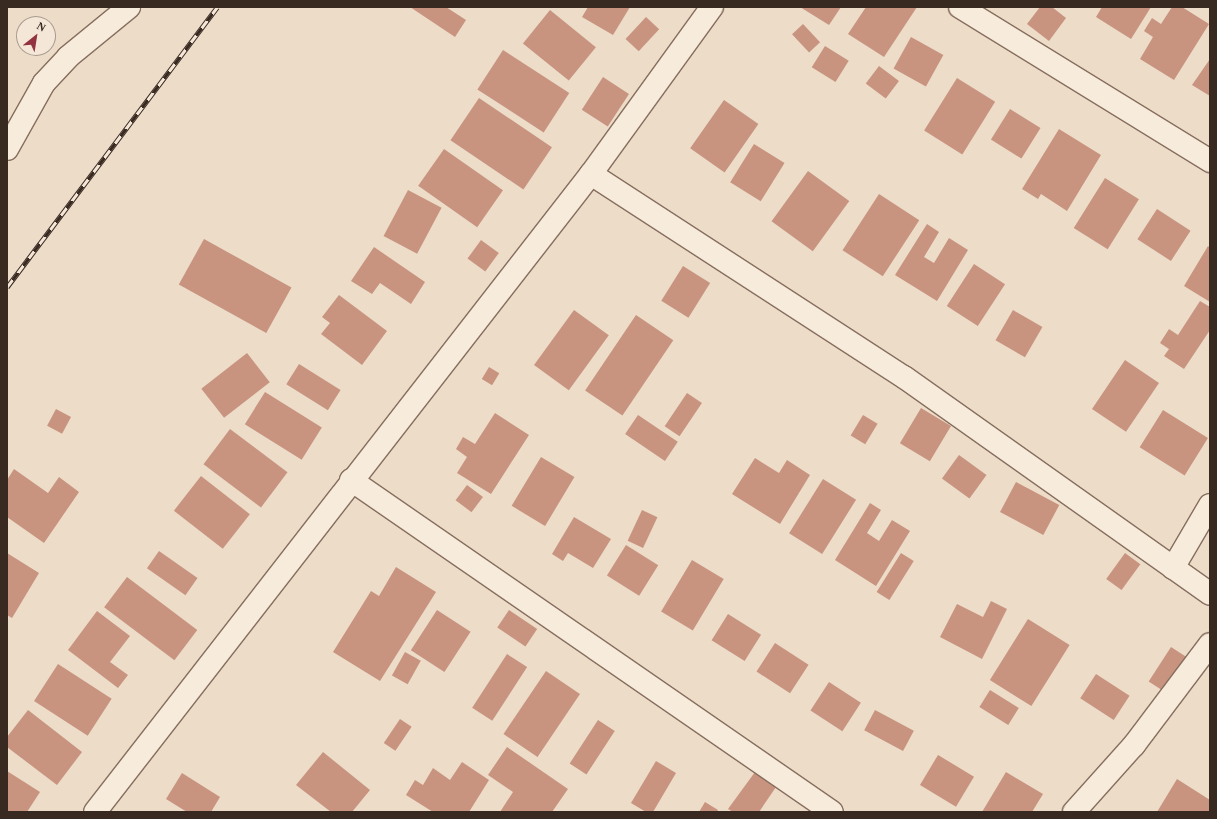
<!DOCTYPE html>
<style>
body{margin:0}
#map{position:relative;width:1217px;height:819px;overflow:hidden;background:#ecdcc8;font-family:"Times New Roman",serif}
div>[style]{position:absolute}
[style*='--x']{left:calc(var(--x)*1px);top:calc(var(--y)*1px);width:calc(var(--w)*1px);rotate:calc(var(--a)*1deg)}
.building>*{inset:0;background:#c89480;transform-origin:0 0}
.roads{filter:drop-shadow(1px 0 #876e5e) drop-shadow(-1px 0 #876e5e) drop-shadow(0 1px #876e5e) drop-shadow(0 -1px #876e5e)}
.minor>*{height:22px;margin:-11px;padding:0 11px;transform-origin:11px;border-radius:11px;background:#f7ebdb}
.rail>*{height:4.5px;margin-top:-2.25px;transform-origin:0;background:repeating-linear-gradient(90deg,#f4e7d7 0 9px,#382921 0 18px);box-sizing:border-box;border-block:1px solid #382921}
span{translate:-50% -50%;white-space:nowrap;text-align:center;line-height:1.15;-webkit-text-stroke:3.5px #f4e7d7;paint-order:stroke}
.frame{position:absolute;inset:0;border:8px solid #382921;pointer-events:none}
.north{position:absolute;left:16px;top:16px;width:40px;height:40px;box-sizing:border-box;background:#f4e7d7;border:1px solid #a99b8e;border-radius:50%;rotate:30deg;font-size:11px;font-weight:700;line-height:16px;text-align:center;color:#382921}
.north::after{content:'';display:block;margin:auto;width:14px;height:18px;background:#933241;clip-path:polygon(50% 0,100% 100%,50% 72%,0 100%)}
</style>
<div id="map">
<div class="building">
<div style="clip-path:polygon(410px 7px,446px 7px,466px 20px,455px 37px)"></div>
<div style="clip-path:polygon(588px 7px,630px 7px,613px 35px,582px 17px)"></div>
<div style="clip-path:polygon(800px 7px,841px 7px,829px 25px)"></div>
<div style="clip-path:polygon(866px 7px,917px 7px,884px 57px,848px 34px)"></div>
<div style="clip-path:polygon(1040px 7px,1052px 7px,1066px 18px,1049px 41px,1027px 24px)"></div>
<div style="clip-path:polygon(1102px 7px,1151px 7px,1131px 39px,1096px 17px)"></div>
<div style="clip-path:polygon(1172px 7px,1182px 7px,1209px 24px,1174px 80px,1140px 59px,1153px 37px,1144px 31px,1152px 18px,1161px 24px)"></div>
<div style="left:550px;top:10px;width:59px;height:43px;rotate:39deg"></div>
<div style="left:646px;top:17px;width:18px;height:30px;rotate:43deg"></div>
<div style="left:803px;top:24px;width:25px;height:15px;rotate:47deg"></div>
<div style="left:911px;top:37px;width:37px;height:36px;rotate:29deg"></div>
<div style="left:825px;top:46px;width:28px;height:25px;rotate:32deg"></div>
<div style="left:503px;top:50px;width:79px;height:47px;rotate:33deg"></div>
<div style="clip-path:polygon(1210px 59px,1210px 96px,1192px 85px)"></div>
<div style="left:879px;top:66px;width:25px;height:22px;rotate:37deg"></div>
<div style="left:603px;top:77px;width:31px;height:39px;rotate:33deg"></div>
<div style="left:957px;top:78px;width:45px;height:62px;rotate:32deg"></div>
<div style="left:479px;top:98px;width:88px;height:51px;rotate:34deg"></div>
<div style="left:724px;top:100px;width:42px;height:59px;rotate:35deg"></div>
<div style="left:1010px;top:109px;width:36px;height:36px;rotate:32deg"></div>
<div style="clip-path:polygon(1059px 129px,1101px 155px,1067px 211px,1041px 194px,1038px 199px,1022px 189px)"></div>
<div style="left:754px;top:144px;width:36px;height:45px;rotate:32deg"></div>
<div style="left:444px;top:149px;width:72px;height:45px;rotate:35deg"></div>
<div style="left:808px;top:171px;width:51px;height:62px;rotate:36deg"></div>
<div style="left:1105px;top:178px;width:40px;height:59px;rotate:32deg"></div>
<div style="left:408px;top:190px;width:38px;height:52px;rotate:28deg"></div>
<div style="left:879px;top:194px;width:48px;height:67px;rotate:33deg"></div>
<div style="left:1157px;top:209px;width:40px;height:36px;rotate:33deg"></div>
<div style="clip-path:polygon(927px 224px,939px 232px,924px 257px,934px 263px,949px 238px,968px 250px,937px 301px,895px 275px)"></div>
<div style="left:204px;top:239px;width:100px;height:52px;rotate:29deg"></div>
<div style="left:481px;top:240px;width:22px;height:23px;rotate:36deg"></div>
<div style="clip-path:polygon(1208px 246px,1210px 248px,1210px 302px,1184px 286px)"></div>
<div style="clip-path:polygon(374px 247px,425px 282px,411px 304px,380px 283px,372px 294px,351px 281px)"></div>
<div style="left:974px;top:264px;width:37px;height:50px;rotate:33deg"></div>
<div style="left:683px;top:266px;width:32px;height:41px;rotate:32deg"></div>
<div style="clip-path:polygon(339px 295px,387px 331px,362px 365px,321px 334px,330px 323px,322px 317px)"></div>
<div style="clip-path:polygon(1200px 301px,1210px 307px,1210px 330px,1184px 369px,1164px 356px,1169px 349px,1160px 343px,1169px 329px,1178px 335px)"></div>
<div style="left:574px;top:310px;width:43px;height:68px;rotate:36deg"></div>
<div style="left:1013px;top:310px;width:34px;height:35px;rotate:30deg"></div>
<div style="left:636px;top:315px;width:45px;height:91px;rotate:34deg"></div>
<div style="left:247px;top:353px;width:37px;height:58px;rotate:52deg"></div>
<div style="left:1125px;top:360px;width:41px;height:59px;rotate:34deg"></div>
<div style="left:299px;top:364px;width:49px;height:24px;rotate:32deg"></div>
<div style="left:489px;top:367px;width:12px;height:14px;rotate:31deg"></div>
<div style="left:265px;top:392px;width:67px;height:38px;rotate:32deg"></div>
<div style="left:687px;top:393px;width:18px;height:40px;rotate:34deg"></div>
<div style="left:921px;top:408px;width:35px;height:41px;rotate:31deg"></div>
<div style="left:56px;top:409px;width:17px;height:19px;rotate:28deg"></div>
<div style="left:1163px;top:410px;width:53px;height:44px;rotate:32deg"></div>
<div style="clip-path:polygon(495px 413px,529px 435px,491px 494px,457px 473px,467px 457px,456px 449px,463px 437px,475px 444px)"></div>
<div style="left:638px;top:415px;width:48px;height:23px;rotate:34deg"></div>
<div style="left:863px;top:415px;width:17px;height:24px;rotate:31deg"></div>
<div style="left:230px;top:429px;width:72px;height:44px;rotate:37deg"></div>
<div style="left:959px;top:455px;width:34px;height:29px;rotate:36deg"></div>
<div style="left:541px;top:457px;width:39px;height:57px;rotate:31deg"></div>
<div style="clip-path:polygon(755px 458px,779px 473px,787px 460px,810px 475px,780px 524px,732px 494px)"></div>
<div style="clip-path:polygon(14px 469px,48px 493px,59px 477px,79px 492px,44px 543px,7px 517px,7px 480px)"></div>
<div style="left:201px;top:476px;width:62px;height:44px;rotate:38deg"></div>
<div style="left:823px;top:479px;width:39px;height:64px;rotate:32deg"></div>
<div style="left:1016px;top:482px;width:49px;height:34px;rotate:28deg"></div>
<div style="left:467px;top:485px;width:20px;height:19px;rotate:37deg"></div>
<div style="clip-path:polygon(870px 503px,881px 510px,867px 533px,879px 541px,892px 520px,910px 531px,876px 586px,835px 560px)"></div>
<div style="left:642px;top:510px;width:17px;height:34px;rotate:25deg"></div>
<div style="clip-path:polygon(574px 517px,611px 539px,593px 568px,568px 553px,563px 561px,552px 554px)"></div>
<div style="left:626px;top:545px;width:38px;height:36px;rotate:32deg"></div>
<div style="left:159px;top:551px;width:47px;height:21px;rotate:35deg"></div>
<div style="clip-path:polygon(7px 553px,39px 573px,12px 618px,7px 615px)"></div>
<div style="left:901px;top:553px;width:15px;height:46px;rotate:32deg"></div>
<div style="left:1125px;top:553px;width:19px;height:32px;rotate:36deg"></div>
<div style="left:692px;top:560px;width:37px;height:60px;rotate:31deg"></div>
<div style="clip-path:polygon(396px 567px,436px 592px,380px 681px,333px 652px,371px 591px,379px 596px)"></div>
<div style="left:127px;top:577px;width:88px;height:38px;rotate:37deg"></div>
<div style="clip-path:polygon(991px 601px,1007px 609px,982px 659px,940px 637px,957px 604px,983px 617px)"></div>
<div style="left:437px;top:610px;width:40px;height:48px;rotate:33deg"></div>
<div style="left:509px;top:610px;width:34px;height:21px;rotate:34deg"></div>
<div style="clip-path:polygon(97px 611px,130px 636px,110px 662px,128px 675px,118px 688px,68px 650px)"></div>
<div style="left:728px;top:614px;width:39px;height:31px;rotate:32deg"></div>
<div style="left:1028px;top:619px;width:49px;height:72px;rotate:32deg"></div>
<div style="left:775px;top:643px;width:40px;height:34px;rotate:33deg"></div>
<div style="left:1171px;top:647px;width:24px;height:41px;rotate:33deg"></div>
<div style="left:405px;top:652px;width:18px;height:27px;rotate:29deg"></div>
<div style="left:507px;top:654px;width:24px;height:64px;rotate:33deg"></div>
<div style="left:58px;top:664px;width:64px;height:44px;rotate:33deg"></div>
<div style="left:546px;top:671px;width:41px;height:76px;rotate:34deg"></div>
<div style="left:1096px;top:674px;width:40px;height:29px;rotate:33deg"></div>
<div style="left:829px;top:682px;width:38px;height:34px;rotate:33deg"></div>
<div style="left:990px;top:690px;width:34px;height:20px;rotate:32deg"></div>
<div style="clip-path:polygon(28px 710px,82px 752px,57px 785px,7px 747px,7px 737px)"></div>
<div style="left:875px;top:710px;width:44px;height:23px;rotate:28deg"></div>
<div style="left:400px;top:719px;width:14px;height:29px;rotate:34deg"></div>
<div style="left:598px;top:720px;width:20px;height:52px;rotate:33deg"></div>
<div style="clip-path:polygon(507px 747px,568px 789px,552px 812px,500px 812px,513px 792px,488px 775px)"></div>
<div style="clip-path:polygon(323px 752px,370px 790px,352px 812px,331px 812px,296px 785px)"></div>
<div style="left:938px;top:755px;width:42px;height:35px;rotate:31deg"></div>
<div style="clip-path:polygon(656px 761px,676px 773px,653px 812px,646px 812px,631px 803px)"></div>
<div style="clip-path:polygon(462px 762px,489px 780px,469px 812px,433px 812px,406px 795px,415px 780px,423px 785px,433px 768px,450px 780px)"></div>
<div style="clip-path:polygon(7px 771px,40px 792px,27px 812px,7px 812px)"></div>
<div style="clip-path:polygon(755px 772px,776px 787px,759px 812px,733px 812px,728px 809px)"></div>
<div style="clip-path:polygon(1006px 772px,1043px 794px,1032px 812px,982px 812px)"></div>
<div style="clip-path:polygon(182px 773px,220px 797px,211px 812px,187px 812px,166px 799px)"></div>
<div style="clip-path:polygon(1177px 779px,1210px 800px,1210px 812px,1157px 812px)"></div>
<div style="clip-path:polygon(705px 802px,718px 810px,717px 812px,699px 812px)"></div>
</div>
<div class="roads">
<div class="minor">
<div style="--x:960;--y:7;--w:294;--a:31.6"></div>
<div style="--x:7;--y:149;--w:76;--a:-60.7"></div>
<div style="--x:44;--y:83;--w:35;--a:-47"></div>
<div style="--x:68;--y:57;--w:79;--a:-39.3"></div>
<div style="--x:591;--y:174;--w:373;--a:33"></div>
<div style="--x:904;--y:377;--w:375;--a:35.3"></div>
<div style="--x:351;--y:480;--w:584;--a:34.61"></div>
<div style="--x:1173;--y:568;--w:73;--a:-59.6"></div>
<div style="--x:95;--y:812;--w:808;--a:-52.14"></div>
<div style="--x:591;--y:174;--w:206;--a:-54.1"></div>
<div style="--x:1074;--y:812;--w:90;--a:-48.2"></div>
<div style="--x:1134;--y:745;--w:126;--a:-53"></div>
</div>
</div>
<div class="rail">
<div style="--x:7;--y:287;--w:350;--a:-53.1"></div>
</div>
<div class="frame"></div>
<div class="north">N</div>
</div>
